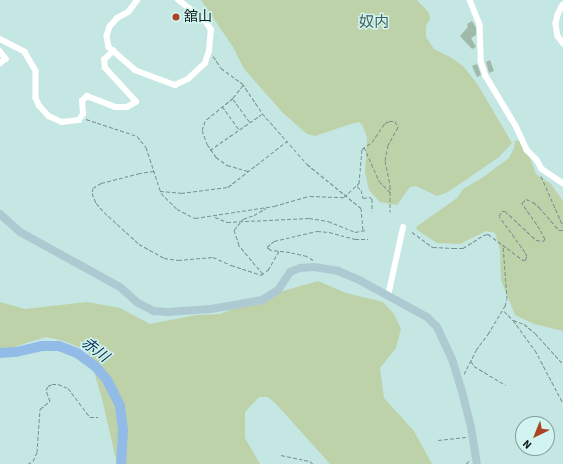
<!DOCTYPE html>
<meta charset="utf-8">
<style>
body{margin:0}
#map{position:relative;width:563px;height:464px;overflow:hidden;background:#c4e7e4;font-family:"Source Sans 3","Noto Sans JP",sans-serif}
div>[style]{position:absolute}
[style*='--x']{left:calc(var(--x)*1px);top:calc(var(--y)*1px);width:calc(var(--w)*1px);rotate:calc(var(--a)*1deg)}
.green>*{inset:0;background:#bed2aa}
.river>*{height:10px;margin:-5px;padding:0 5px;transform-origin:5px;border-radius:5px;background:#92bce7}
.building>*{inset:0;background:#9fbaaa}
.path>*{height:1px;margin-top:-0.5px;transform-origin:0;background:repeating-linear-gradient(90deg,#78918f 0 4px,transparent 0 6px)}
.street>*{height:5.5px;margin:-2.75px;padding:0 2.75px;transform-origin:2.75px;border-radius:2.75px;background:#fff}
.secondary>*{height:8px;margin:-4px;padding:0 4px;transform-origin:4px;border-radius:4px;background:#adcad2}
.dots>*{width:11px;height:11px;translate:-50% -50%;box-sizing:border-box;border:2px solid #d1f4f1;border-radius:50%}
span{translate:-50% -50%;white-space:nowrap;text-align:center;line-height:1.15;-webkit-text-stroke:3px #d1f4f1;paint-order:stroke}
.poi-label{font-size:14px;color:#0f1c1b}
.left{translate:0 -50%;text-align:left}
.neighbourhood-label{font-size:15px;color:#3e5d5b}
.water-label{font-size:15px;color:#002c53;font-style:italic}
.north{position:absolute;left:515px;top:416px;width:40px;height:40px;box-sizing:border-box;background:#d1f4f1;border:1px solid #839e9b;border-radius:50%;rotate:223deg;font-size:11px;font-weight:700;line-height:16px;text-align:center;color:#0f1c1b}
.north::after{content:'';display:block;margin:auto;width:14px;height:18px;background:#ac4424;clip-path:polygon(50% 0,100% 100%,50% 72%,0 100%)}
</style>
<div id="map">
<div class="green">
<div style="clip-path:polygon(201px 0,417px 0,429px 13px,430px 19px,426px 26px,426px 37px,434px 49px,452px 58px,464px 67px,478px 85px,512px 143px,499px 157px,448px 192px,437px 196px,416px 186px,410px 187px,397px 205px,380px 202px,369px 190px,365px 172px,367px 137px,362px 125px,359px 122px,351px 124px,315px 136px,307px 134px,283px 113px,244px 69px,233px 47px)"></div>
<div style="clip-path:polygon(519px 140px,531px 160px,536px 174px,551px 184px,563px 201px,563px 331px,534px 324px,515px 315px,501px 280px,500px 250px,495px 233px,486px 231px,460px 244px,437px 243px,417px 230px,416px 227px,457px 198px,463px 189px,482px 178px,509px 158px,514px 148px,515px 141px)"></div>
<div style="clip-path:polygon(318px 281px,346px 293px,383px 302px,394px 314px,401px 329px,396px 348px,380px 368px,384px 398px,414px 431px,432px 464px,330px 464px,277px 405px,268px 397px,259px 397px,245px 412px,245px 438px,260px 464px,117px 464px,102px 399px,88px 351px,64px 341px,46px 337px,17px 346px,0 356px,0 302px,25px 309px,87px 302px,120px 308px,150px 324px,196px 315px,220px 314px,262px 297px)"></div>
</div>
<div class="river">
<div style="--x:0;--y:353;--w:16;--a:-4"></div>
<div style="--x:16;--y:352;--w:26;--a:-13"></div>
<div style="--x:41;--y:346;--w:18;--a:0"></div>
<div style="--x:59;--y:346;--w:19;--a:21"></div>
<div style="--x:77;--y:353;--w:22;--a:36"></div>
<div style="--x:95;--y:366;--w:18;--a:49"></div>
<div style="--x:107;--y:380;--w:29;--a:63"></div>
<div style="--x:120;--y:406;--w:23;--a:83"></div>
<div style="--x:123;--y:429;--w:35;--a:93"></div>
</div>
<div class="building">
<div style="clip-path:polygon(472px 21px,476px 28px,476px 35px,471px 38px,476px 47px,472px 49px,460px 36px,468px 27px,467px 24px)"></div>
<div style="clip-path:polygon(490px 60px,494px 71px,489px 73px,486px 62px)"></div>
<div style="clip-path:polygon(477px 64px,481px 75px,477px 77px,472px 66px)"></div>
</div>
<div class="path">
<div style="--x:213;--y:56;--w:14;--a:56"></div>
<div style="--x:221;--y:68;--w:26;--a:36"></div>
<div style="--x:242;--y:83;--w:36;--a:56"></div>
<div style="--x:262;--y:113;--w:68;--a:48.6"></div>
<div style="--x:307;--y:164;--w:70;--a:39.2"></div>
<div style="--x:361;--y:208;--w:23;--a:85"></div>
<div style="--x:243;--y:85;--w:16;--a:128"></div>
<div style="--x:233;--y:98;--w:36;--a:141"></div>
<div style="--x:205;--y:121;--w:9;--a:108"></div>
<div style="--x:202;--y:130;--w:15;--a:70"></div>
<div style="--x:207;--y:144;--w:16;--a:55"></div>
<div style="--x:216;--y:157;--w:14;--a:36"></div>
<div style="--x:227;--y:165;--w:22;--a:16"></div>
<div style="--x:233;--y:99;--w:29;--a:54"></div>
<div style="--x:222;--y:106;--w:29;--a:54"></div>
<div style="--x:86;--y:119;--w:54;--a:18.4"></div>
<div style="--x:137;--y:136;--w:14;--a:51"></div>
<div style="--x:146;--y:147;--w:48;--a:71.9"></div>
<div style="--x:161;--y:193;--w:23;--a:45"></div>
<div style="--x:177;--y:209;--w:20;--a:27"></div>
<div style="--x:195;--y:218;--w:80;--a:-8.6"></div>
<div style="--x:274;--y:206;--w:37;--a:-16"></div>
<div style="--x:310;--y:196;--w:34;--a:2"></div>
<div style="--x:344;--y:197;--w:21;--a:-43"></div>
<div style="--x:359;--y:183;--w:34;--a:-85"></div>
<div style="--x:362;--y:149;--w:12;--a:-35"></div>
<div style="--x:372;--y:142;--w:23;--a:-56"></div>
<div style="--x:385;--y:123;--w:4;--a:-27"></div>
<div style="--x:389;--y:121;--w:6;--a:0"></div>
<div style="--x:395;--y:121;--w:7;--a:63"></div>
<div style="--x:398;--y:127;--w:21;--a:119"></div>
<div style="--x:388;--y:145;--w:16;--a:101"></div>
<div style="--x:385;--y:161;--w:25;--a:78"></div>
<div style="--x:390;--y:185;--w:27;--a:90"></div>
<div style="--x:364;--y:147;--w:37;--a:66"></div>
<div style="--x:379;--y:181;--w:16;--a:45"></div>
<div style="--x:210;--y:150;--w:63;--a:-34.7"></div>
<div style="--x:154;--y:171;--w:14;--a:172"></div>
<div style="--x:140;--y:173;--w:40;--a:165.6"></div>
<div style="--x:101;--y:183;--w:9;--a:148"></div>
<div style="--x:93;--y:188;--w:5;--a:101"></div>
<div style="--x:92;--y:193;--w:11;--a:68"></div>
<div style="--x:96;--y:203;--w:12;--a:48"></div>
<div style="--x:104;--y:212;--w:47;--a:42.4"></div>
<div style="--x:139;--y:244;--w:29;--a:29"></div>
<div style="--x:164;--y:258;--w:14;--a:8"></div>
<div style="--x:178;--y:260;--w:35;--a:-5"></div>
<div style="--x:213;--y:257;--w:20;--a:24"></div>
<div style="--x:231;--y:265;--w:32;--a:18"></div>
<div style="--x:261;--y:275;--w:9;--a:-36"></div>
<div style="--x:268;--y:270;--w:22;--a:-60"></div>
<div style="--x:541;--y:176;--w:55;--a:66.3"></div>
<div style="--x:357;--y:186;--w:6;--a:45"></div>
<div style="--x:361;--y:190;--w:8;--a:76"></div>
<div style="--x:363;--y:198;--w:7;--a:-8"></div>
<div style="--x:370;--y:197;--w:3;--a:45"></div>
<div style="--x:372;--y:199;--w:12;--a:90"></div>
<div style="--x:160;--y:191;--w:21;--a:5"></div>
<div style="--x:181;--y:193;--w:47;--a:-7.3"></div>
<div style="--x:228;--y:187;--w:75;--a:-37.9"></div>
<div style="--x:215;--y:217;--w:13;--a:23"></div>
<div style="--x:227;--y:222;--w:82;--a:-2.8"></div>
<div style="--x:309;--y:218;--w:19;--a:9"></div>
<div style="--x:328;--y:221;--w:29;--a:22"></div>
<div style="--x:355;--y:232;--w:11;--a:-10"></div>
<div style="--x:412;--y:232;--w:26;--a:36"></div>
<div style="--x:433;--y:247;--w:20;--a:3"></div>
<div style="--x:453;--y:248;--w:10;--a:0"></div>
<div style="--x:463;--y:248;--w:25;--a:-32"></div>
<div style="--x:484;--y:235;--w:4;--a:-14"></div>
<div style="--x:488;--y:234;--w:44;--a:36.6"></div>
<div style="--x:523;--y:260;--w:2;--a:0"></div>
<div style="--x:525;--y:260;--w:4;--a:-63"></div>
<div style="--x:527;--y:256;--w:4;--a:-117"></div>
<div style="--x:525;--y:252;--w:44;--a:-125.8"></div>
<div style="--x:499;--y:216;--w:6;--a:-59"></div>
<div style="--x:502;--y:211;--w:3;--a:0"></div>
<div style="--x:505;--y:211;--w:42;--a:43.1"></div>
<div style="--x:536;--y:240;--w:7;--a:8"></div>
<div style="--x:543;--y:241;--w:3;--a:-45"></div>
<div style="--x:545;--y:239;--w:11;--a:-117"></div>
<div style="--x:540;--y:229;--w:32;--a:-125"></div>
<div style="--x:522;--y:203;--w:6;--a:-45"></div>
<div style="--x:526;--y:199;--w:8;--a:23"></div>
<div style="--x:533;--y:202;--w:8;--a:40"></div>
<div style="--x:539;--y:207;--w:30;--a:49"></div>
<div style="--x:559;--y:230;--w:4;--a:0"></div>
<div style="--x:313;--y:260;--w:7;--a:-146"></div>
<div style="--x:307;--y:256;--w:17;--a:-167"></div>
<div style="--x:290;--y:252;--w:19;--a:-174"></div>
<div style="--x:271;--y:250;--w:5;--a:-143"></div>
<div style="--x:267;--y:247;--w:9;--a:-41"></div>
<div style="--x:274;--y:241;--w:44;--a:-13.1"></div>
<div style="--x:317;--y:231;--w:12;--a:5"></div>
<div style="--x:329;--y:232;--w:27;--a:15"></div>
<div style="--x:355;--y:239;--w:13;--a:0"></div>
<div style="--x:263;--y:274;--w:38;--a:-130"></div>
<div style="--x:239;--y:245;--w:16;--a:-108"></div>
<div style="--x:234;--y:230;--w:14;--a:-51"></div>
<div style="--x:243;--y:219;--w:12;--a:-20"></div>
<div style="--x:254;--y:215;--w:14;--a:-30"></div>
<div style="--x:504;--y:311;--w:13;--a:45"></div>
<div style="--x:513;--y:320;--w:37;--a:54"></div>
<div style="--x:535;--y:350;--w:60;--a:62.2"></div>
<div style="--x:513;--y:320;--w:12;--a:20"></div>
<div style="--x:524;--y:324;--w:14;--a:39"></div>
<div style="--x:535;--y:333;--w:42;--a:47.9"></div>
<div style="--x:471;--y:361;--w:6;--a:59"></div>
<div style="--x:474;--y:366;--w:37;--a:31"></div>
<div style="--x:464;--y:374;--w:27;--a:-63"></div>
<div style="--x:476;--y:350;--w:20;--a:-53"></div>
<div style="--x:488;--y:334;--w:33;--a:-59"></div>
<div style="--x:505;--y:306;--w:7;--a:-74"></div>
<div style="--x:507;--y:299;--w:54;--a:-94.2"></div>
<div style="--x:438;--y:440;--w:28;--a:-6"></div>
<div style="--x:281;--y:455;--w:30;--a:12"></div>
<div style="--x:310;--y:461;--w:4;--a:45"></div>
<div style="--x:28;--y:464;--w:6;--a:-31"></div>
<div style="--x:33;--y:461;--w:10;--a:-66"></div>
<div style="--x:37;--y:452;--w:43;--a:-86"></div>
<div style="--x:40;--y:409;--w:13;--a:-39"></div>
<div style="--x:50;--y:401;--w:12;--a:-110"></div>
<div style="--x:46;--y:390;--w:4;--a:-63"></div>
<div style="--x:48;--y:386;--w:4;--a:-27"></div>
<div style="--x:52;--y:384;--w:6;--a:0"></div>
<div style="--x:58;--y:384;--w:11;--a:22"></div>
<div style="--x:68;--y:388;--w:36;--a:53"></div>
<div style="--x:90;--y:417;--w:8;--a:0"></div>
<div style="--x:466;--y:464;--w:6;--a:-45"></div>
</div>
<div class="street">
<div style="--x:138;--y:0;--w:15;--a:127"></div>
<div style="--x:129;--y:12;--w:13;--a:151"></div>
<div style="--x:118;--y:18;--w:12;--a:132"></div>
<div style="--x:110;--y:27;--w:9;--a:108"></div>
<div style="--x:107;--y:36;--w:11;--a:80"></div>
<div style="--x:109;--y:47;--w:35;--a:41"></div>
<div style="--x:135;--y:70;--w:43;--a:20.6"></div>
<div style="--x:175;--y:85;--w:14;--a:-25"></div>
<div style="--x:188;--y:79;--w:23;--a:-43"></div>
<div style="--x:205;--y:63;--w:13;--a:-72"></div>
<div style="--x:209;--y:51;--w:21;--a:-85"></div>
<div style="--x:211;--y:30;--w:11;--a:-124"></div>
<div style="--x:205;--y:21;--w:34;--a:-142"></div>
<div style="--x:470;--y:0;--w:27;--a:68"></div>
<div style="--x:480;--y:25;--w:36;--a:88"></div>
<div style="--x:481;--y:61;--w:16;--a:72"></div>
<div style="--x:486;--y:76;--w:58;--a:59"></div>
<div style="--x:516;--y:126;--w:26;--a:65"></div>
<div style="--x:527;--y:150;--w:14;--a:45"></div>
<div style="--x:537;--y:160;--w:10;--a:61"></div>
<div style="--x:542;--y:169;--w:25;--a:34"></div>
<div style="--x:563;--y:5;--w:11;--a:117"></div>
<div style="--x:558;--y:15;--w:9;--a:103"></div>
<div style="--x:556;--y:24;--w:12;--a:81"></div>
<div style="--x:558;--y:36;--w:9;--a:54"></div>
<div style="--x:0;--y:39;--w:28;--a:27"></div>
<div style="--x:25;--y:52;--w:22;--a:60"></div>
<div style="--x:36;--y:71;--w:27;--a:90"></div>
<div style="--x:36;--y:98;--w:8;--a:67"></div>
<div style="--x:39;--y:105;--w:15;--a:48"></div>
<div style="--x:49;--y:116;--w:14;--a:25"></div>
<div style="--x:62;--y:122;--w:17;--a:-7"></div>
<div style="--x:79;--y:120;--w:7;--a:-56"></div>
<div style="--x:83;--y:114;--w:13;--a:-94"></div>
<div style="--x:82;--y:101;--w:7;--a:-45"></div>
<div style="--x:87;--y:96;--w:30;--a:21"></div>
<div style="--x:115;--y:107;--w:12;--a:0"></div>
<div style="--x:127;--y:107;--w:10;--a:-29"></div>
<div style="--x:136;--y:102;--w:46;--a:-132.4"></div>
<div style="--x:105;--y:68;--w:8;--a:-97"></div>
<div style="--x:104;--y:60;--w:13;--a:-45"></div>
<div style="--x:0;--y:51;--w:10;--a:53"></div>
<div style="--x:6;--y:59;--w:8;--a:140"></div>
<div style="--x:388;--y:296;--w:70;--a:-77.6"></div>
</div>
<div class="secondary">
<div style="--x:0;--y:214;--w:27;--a:42"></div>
<div style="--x:20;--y:232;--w:114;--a:28.8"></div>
<div style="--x:120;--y:287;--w:24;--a:42"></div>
<div style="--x:138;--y:303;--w:18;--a:27"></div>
<div style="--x:154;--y:311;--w:13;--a:4"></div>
<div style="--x:167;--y:312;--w:44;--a:-3.9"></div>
<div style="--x:211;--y:309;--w:52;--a:-10"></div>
<div style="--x:262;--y:300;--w:19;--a:-32"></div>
<div style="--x:278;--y:290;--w:22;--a:-56"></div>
<div style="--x:290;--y:272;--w:11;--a:-22"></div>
<div style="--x:300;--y:268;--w:14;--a:-4"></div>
<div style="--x:314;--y:267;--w:24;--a:9"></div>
<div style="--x:338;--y:271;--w:25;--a:23"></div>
<div style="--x:361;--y:281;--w:75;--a:28.6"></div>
<div style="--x:427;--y:317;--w:14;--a:45"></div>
<div style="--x:437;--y:327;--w:35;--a:65"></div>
<div style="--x:452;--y:359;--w:30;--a:73"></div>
<div style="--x:461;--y:388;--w:40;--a:75.6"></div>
<div style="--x:471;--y:427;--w:37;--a:81"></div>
</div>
<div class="dots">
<div style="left:176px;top:17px;background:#ac4424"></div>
</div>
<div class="poi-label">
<span class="left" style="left:184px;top:17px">舘山</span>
</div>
<div class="neighbourhood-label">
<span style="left:374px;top:23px">奴内</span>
</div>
<div class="water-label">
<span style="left:95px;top:350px;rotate:37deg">赤川</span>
</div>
<div class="north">N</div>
</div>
